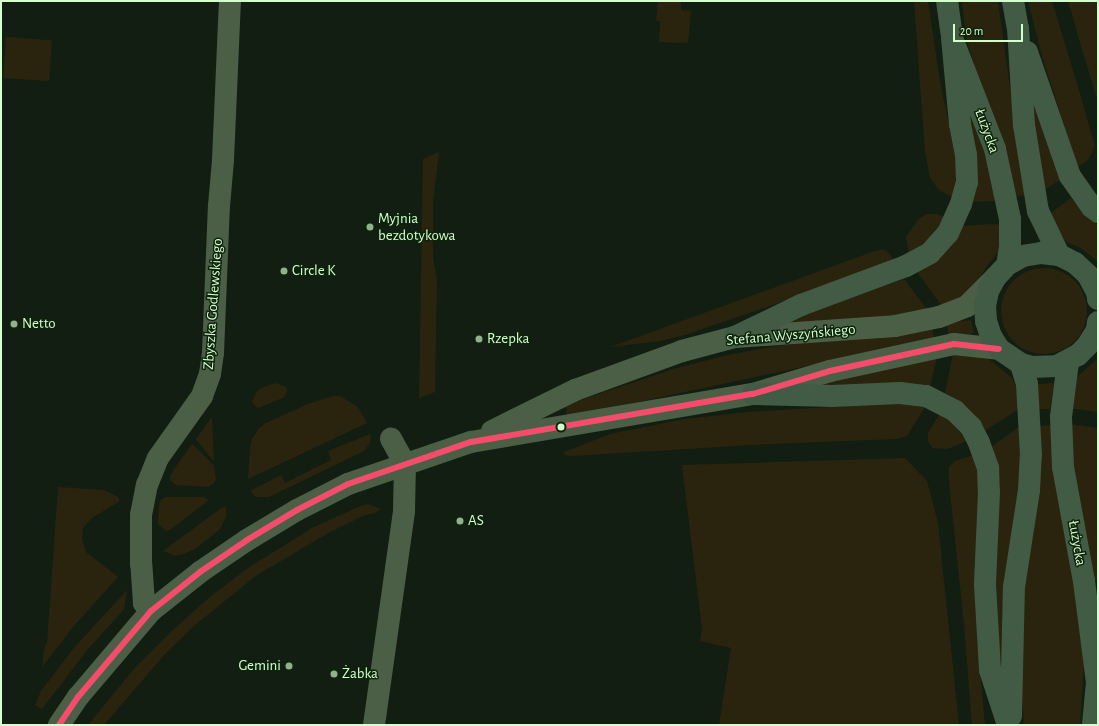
<!DOCTYPE html>
<meta charset="utf-8">
<style>
body{margin:0}
#map{position:relative;width:1099px;height:726px;overflow:hidden;background:#121e11;font-family:"Alegreya Sans",sans-serif}
div>[style]{position:absolute}
[style*='--x']{left:calc(var(--x)*1px);top:calc(var(--y)*1px);width:calc(var(--w)*1px);rotate:calc(var(--a)*1deg)}
.green>*{inset:0;background:#2a240f;transform-origin:0 0}
.round{border-radius:50%}
.minor>*{height:22px;margin:-11px;padding:0 11px;transform-origin:11px;border-radius:11px;background:#4b5f46}
.major>*{height:22px;margin:-11px;padding:0 11px;transform-origin:11px;border-radius:11px;background:#425b44}
.bus-1>*{height:6px;margin:-3px;padding:0 3px;transform-origin:3px;border-radius:3px;background:#f44d6c}
.dots>*{width:11px;height:11px;translate:-50% -50%;box-sizing:border-box;border:2px solid #0e230c;border-radius:50%}
span{translate:-50% -50%;white-space:nowrap;text-align:center;line-height:1.15;-webkit-text-stroke:3px #0e230c;paint-order:stroke}
.street-label{font-size:15px;color:#d5ffcf}
.poi-label{font-size:15px;color:#d5ffcf}
.left{translate:0 -50%;text-align:left}
.right{translate:-100% -50%;text-align:right}
.frame{position:absolute;inset:0;border:2px solid #d5ffcf;pointer-events:none}
.scale{position:absolute;left:953px;top:24px;width:70px;height:18px;box-sizing:border-box;border:2px solid #d5ffcf;border-top:0;padding-left:5px;font-size:12px;line-height:14px;white-space:nowrap;color:#d5ffcf;-webkit-text-stroke:3px #0e230c;paint-order:stroke}
</style>
<div id="map">
<div class="green">
<div style="clip-path:polygon(658px 1px,681px 1px,681px 10px,691px 11px,688px 43px,659px 42px,660px 21px,656px 21px)"></div>
<div style="clip-path:polygon(914px 1px,928px 1px,940px 81px,955px 155px,956px 173px,954px 198px,939px 190px,930px 178px,925px 152px)"></div>
<div style="clip-path:polygon(962px 1px,998px 1px,1025px 195px,1014px 197px,966px 38px)"></div>
<div style="clip-path:polygon(1028px 1px,1052px 1px,1081px 97px,1095px 146px,1088px 160px,1077px 167px,1042px 56px)"></div>
<div style="clip-path:polygon(1068px 1px,1098px 1px,1098px 102px,1083px 53px)"></div>
<div style="left:6px;top:37px;width:46px;height:41px;rotate:4deg"></div>
<div style="clip-path:polygon(1035px 99px,1060px 180px,1043px 191px,1029px 100px)"></div>
<div style="clip-path:polygon(973px 113px,983px 146px,997px 201px,971px 202px,966px 114px)"></div>
<div style="clip-path:polygon(439px 152px,433px 202px,433px 258px,437px 280px,435px 392px,419px 398px,423px 159px)"></div>
<div style="clip-path:polygon(1071px 198px,1086px 217px,1098px 225px,1098px 262px,1081px 248px,1067px 242px,1056px 230px,1047px 216px)"></div>
<div style="clip-path:polygon(926px 214px,936px 214px,945px 217px,942px 224px,925px 244px,909px 255px,906px 237px,918px 220px)"></div>
<div style="clip-path:polygon(992px 224px,1001px 225px,999px 251px,986px 267px,974px 288px,944px 309px,917px 272px,962px 226px)"></div>
<div style="clip-path:polygon(883px 249px,889px 253px,896px 263px,685px 335px,661px 341px,610px 347px,872px 252px)"></div>
<div class="round" style="left:1001px;top:268px;width:86px;height:86px"></div>
<div style="clip-path:polygon(904px 279px,929px 312px,790px 326px,788px 319px)"></div>
<div style="clip-path:polygon(971px 320px,974px 333px,949px 338px,946px 323px)"></div>
<div style="clip-path:polygon(932px 327px,934px 339px,567px 417px,566px 405px,677px 368px,723px 356px,770px 347px)"></div>
<div style="clip-path:polygon(953px 354px,980px 355px,990px 360px,1012px 378px,1018px 391px,1022px 407px,984px 431px,957px 400px,945px 393px)"></div>
<div style="clip-path:polygon(937px 357px,930px 387px,817px 388px,818px 381px)"></div>
<div style="clip-path:polygon(1098px 358px,1098px 412px,1068px 408px,1076px 378px)"></div>
<div style="clip-path:polygon(275px 383px,286px 387px,287px 391px,285px 397px,258px 408px,252px 402px,256px 393px,261px 388px)"></div>
<div style="clip-path:polygon(1054px 383px,1050px 409px,1038px 409px,1038px 384px)"></div>
<div style="clip-path:polygon(333px 396px,340px 396px,358px 407px,367px 423px,248px 479px,250px 448px,252px 439px,259px 428px,266px 423px,308px 404px)"></div>
<div style="clip-path:polygon(909px 402px,925px 407px,907px 436px,896px 439px,770px 444px,571px 456px,565px 455px,564px 452px,610px 434px,685px 419px,749px 412px)"></div>
<div style="clip-path:polygon(940px 413px,946px 417px,961px 433px,966px 441px,948px 449px,932px 448px,928px 441px,928px 433px)"></div>
<div style="clip-path:polygon(211px 418px,212px 419px,214px 462px,196px 439px)"></div>
<div style="clip-path:polygon(1069px 424px,1098px 428px,1098px 579px,1094px 580px,1071px 480px)"></div>
<div style="clip-path:polygon(1022px 425px,1021px 480px,1005px 583px,1002px 612px,1003px 656px,999px 661px,997px 658px,991px 447px)"></div>
<div style="clip-path:polygon(1051px 425px,1073px 558px,1084px 663px,1080px 725px,1024px 725px,1018px 639px,1039px 426px)"></div>
<div style="clip-path:polygon(370px 434px,371px 436px,369px 445px,364px 451px,269px 497px,256px 497px,250px 491px,281px 475px,285px 483px,331px 460px,328px 451px)"></div>
<div style="clip-path:polygon(192px 444px,214px 465px,216px 479px,214px 483px,209px 487px,176px 485px,171px 481px,170px 477px,174px 469px)"></div>
<div style="clip-path:polygon(974px 455px,978px 464px,979px 482px,977px 638px,985px 725px,972px 725px,964px 624px,949px 482px,949px 467px,955px 461px)"></div>
<div style="clip-path:polygon(905px 458px,927px 481px,938px 523px,959px 725px,719px 725px,731px 648px,700px 641px,702px 629px,682px 465px)"></div>
<div style="clip-path:polygon(58px 487px,104px 490px,118px 497px,120px 501px,92px 518px,83px 528px,82px 540px,86px 552px,118px 577px,73px 627px,42px 667px,44px 649px,47px 643px)"></div>
<div style="clip-path:polygon(166px 497px,203px 497px,209px 500px,170px 530px,166px 531px,158px 524px,159px 505px,161px 500px)"></div>
<div style="clip-path:polygon(368px 504px,381px 509px,375px 513px,365px 515px,330px 532px,257px 575px,195px 625px,165px 654px,104px 725px,88px 725px,133px 670px,175px 628px,211px 596px,248px 568px,312px 528px,363px 505px)"></div>
<div style="clip-path:polygon(226px 507px,226px 517px,220px 529px,198px 547px,184px 554px,176px 556px,163px 551px,220px 509px)"></div>
<div style="clip-path:polygon(127px 590px,124px 609px,118px 616px,88px 649px,42px 709px,35px 705px,41px 691px,73px 649px)"></div>
</div>
<div class="minor">
<div style="--x:492;--y:431;--w:93;--a:-26.3"></div>
<div style="--x:575;--y:390;--w:114;--a:-20"></div>
<div style="--x:682;--y:351;--w:55;--a:-14.8"></div>
<div style="--x:735;--y:337;--w:160;--a:-3.9"></div>
<div style="--x:895;--y:326;--w:45;--a:-11.6"></div>
<div style="--x:939;--y:317;--w:30;--a:-21"></div>
<div style="--x:967;--y:306;--w:40;--a:-45"></div>
<div style="--x:151;--y:611;--w:11;--a:-131"></div>
<div style="--x:144;--y:603;--w:39;--a:-94"></div>
<div style="--x:141;--y:564;--w:49;--a:-90"></div>
<div style="--x:141;--y:515;--w:31;--a:-79"></div>
<div style="--x:147;--y:485;--w:29;--a:-68"></div>
<div style="--x:158;--y:458;--w:76;--a:-54.6"></div>
<div style="--x:202;--y:396;--w:23;--a:-70"></div>
<div style="--x:210;--y:374;--w:21;--a:-82"></div>
<div style="--x:213;--y:353;--w:147;--a:-87.7"></div>
<div style="--x:219;--y:206;--w:46;--a:-85"></div>
<div style="--x:223;--y:160;--w:159;--a:-87.5"></div>
<div style="--x:59;--y:725;--w:34;--a:-56"></div>
<div style="--x:78;--y:697;--w:113;--a:-49.7"></div>
<div style="--x:151;--y:611;--w:63;--a:-38.5"></div>
<div style="--x:200;--y:572;--w:57;--a:-34.2"></div>
<div style="--x:247;--y:540;--w:58;--a:-31"></div>
<div style="--x:297;--y:510;--w:57;--a:-27"></div>
<div style="--x:348;--y:484;--w:130;--a:-18.9"></div>
<div style="--x:471;--y:442;--w:286;--a:-9.7"></div>
<div style="--x:753;--y:394;--w:80;--a:-16.6"></div>
<div style="--x:830;--y:371;--w:127;--a:-12.3"></div>
<div style="--x:954;--y:344;--w:45;--a:6.3"></div>
<div style="--x:374;--y:725;--w:216;--a:-82"></div>
<div style="--x:404;--y:511;--w:47;--a:-88.8"></div>
<div style="--x:405;--y:464;--w:29;--a:-119"></div>
</div>
<div class="major">
<div style="--x:947;--y:1;--w:37;--a:82"></div>
<div style="--x:952;--y:38;--w:119;--a:68.8"></div>
<div style="--x:995;--y:149;--w:72;--a:77.9"></div>
<div style="--x:1010;--y:219;--w:28;--a:90"></div>
<div style="--x:1010;--y:247;--w:18;--a:99"></div>
<div style="--x:1013;--y:1;--w:27;--a:80"></div>
<div style="--x:1018;--y:28;--w:97;--a:86.5"></div>
<div style="--x:1024;--y:125;--w:87;--a:80.8"></div>
<div style="--x:1038;--y:211;--w:49;--a:64.5"></div>
<div style="--x:1027;--y:52;--w:131;--a:70.9"></div>
<div style="--x:1070;--y:176;--w:38;--a:55"></div>
<div style="--x:1092;--y:207;--w:8;--a:40"></div>
<div style="--x:1098;--y:299;--w:7;--a:-98"></div>
<div style="--x:1097;--y:292;--w:19;--a:-118"></div>
<div style="--x:1088;--y:275;--w:18;--a:-137"></div>
<div style="--x:1075;--y:263;--w:18;--a:-153"></div>
<div style="--x:1059;--y:255;--w:18;--a:-174"></div>
<div style="--x:1041;--y:253;--w:18;--a:171"></div>
<div style="--x:1023;--y:256;--w:18;--a:151"></div>
<div style="--x:1007;--y:265;--w:18;--a:133"></div>
<div style="--x:995;--y:278;--w:15;--a:118"></div>
<div style="--x:988;--y:291;--w:15;--a:101"></div>
<div style="--x:985;--y:306;--w:15;--a:86"></div>
<div style="--x:986;--y:321;--w:16;--a:72"></div>
<div style="--x:991;--y:336;--w:15;--a:58"></div>
<div style="--x:999;--y:349;--w:27;--a:34"></div>
<div style="--x:1021;--y:364;--w:11;--a:15"></div>
<div style="--x:1032;--y:367;--w:25;--a:-2"></div>
<div style="--x:1057;--y:366;--w:24;--a:-28"></div>
<div style="--x:1078;--y:355;--w:13;--a:-45"></div>
<div style="--x:1087;--y:346;--w:19;--a:-58"></div>
<div style="--x:1097;--y:330;--w:8;--a:-83"></div>
<div style="--x:735;--y:337;--w:73;--a:-25.9"></div>
<div style="--x:801;--y:305;--w:112;--a:-20.4"></div>
<div style="--x:906;--y:266;--w:27;--a:-28"></div>
<div style="--x:930;--y:253;--w:27;--a:-48"></div>
<div style="--x:948;--y:233;--w:32;--a:-66"></div>
<div style="--x:961;--y:204;--w:23;--a:-75"></div>
<div style="--x:967;--y:182;--w:27;--a:-92"></div>
<div style="--x:966;--y:155;--w:32;--a:-101"></div>
<div style="--x:960;--y:124;--w:86;--a:-95.3"></div>
<div style="--x:1068;--y:362;--w:55;--a:97.3"></div>
<div style="--x:1061;--y:417;--w:50;--a:87.7"></div>
<div style="--x:1063;--y:467;--w:116;--a:79.6"></div>
<div style="--x:1084;--y:581;--w:102;--a:82.7"></div>
<div style="--x:1097;--y:682;--w:43;--a:95.3"></div>
<div style="--x:753;--y:394;--w:79;--a:1.5"></div>
<div style="--x:832;--y:396;--w:68;--a:-2.5"></div>
<div style="--x:900;--y:393;--w:26;--a:7"></div>
<div style="--x:926;--y:396;--w:33;--a:27"></div>
<div style="--x:955;--y:411;--w:23;--a:45"></div>
<div style="--x:971;--y:427;--w:18;--a:63"></div>
<div style="--x:979;--y:443;--w:27;--a:70"></div>
<div style="--x:988;--y:468;--w:24;--a:88"></div>
<div style="--x:989;--y:492;--w:93;--a:92.5"></div>
<div style="--x:985;--y:585;--w:85;--a:86.6"></div>
<div style="--x:990;--y:670;--w:58;--a:71.9"></div>
<div style="--x:1011;--y:716;--w:129;--a:-88.7"></div>
<div style="--x:1014;--y:587;--w:98;--a:-81.2"></div>
<div style="--x:1029;--y:490;--w:35;--a:-87"></div>
<div style="--x:1031;--y:455;--w:71;--a:-93.2"></div>
<div style="--x:1027;--y:384;--w:21;--a:-107"></div>
</div>
<div class="bus-1">
<div style="--x:59;--y:725;--w:34;--a:-56"></div>
<div style="--x:78;--y:697;--w:113;--a:-49.7"></div>
<div style="--x:151;--y:611;--w:63;--a:-38.5"></div>
<div style="--x:200;--y:572;--w:57;--a:-34.2"></div>
<div style="--x:247;--y:540;--w:58;--a:-31"></div>
<div style="--x:297;--y:510;--w:57;--a:-27"></div>
<div style="--x:348;--y:484;--w:130;--a:-18.9"></div>
<div style="--x:471;--y:442;--w:286;--a:-9.7"></div>
<div style="--x:753;--y:394;--w:80;--a:-16.6"></div>
<div style="--x:830;--y:371;--w:127;--a:-12.3"></div>
<div style="--x:954;--y:344;--w:45;--a:6.3"></div>
</div>
<div class="dots">
<div style="left:370px;top:227px;background:#91b08c"></div>
<div style="left:284px;top:271px;background:#91b08c"></div>
<div style="left:14px;top:324px;background:#91b08c"></div>
<div style="left:479px;top:339px;background:#91b08c"></div>
<div style="left:561px;top:427px;background:#d5ffcf"></div>
<div style="left:460px;top:521px;background:#91b08c"></div>
<div style="left:289px;top:666px;background:#91b08c"></div>
<div style="left:334px;top:674px;background:#91b08c"></div>
</div>
<div class="street-label">
<span style="left:987px;top:131px;rotate:70deg">Łużycka</span>
<span style="left:213px;top:304px;rotate:-86deg">Zbyszka Godlewskiego</span>
<span style="left:791px;top:335px;rotate:-5deg">Stefana Wyszyńskiego</span>
<span style="left:1077px;top:543px;rotate:80deg">Łużycka</span>
</div>
<div class="poi-label">
<span class="left" style="left:378px;top:227px">Myjnia<br>bezdotykowa</span>
<span class="left" style="left:292px;top:271px">Circle K</span>
<span class="left" style="left:22px;top:324px">Netto</span>
<span class="left" style="left:487px;top:339px">Rzepka</span>
<span class="left" style="left:468px;top:521px">AS</span>
<span class="right" style="left:281px;top:666px">Gemini</span>
<span class="left" style="left:342px;top:674px">Żabka</span>
</div>
<div class="frame"></div>
<div class="scale">20 m</div>
</div>
